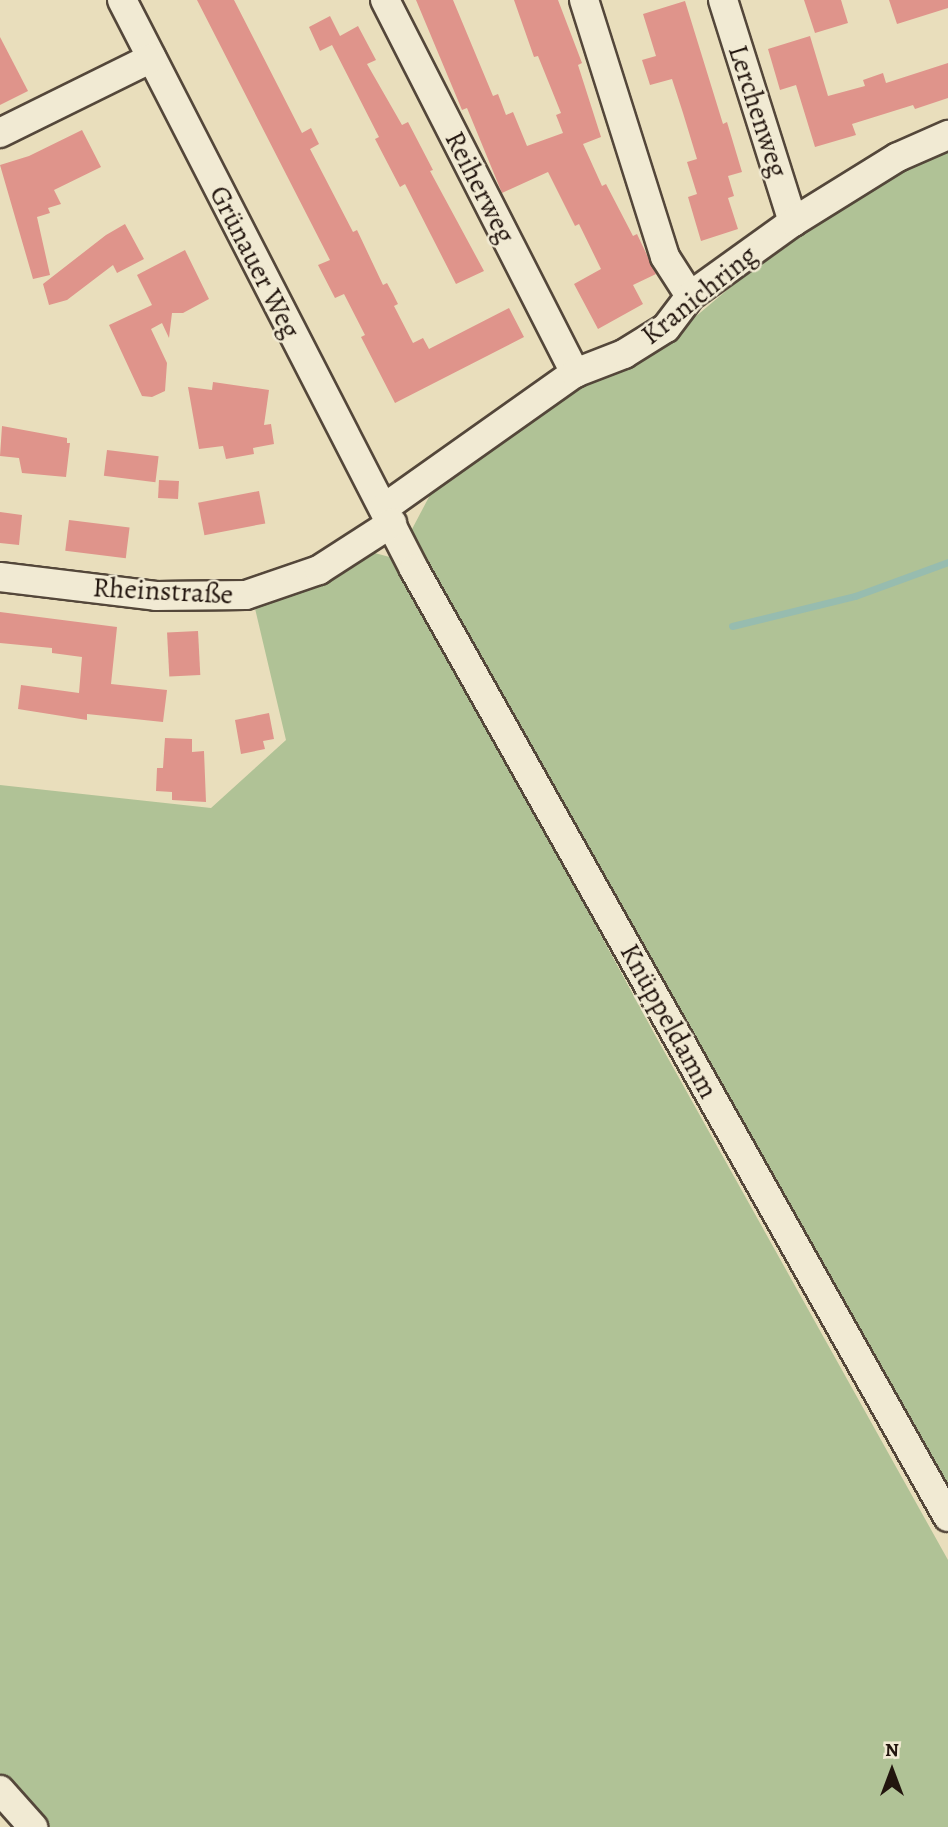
<!DOCTYPE html>
<meta charset="utf-8">
<style>
body{margin:0}
#map{position:relative;width:948px;height:1827px;overflow:hidden;background:#e9debc;font-family:Alegreya,serif}
div>[style]{position:absolute}
[style*='--x']{left:calc(var(--x)*1px);top:calc(var(--y)*1px);width:calc(var(--w)*1px);rotate:calc(var(--a)*1deg)}
.green>*{inset:0;background:#b0c296}
.stream>*{height:7px;margin:-3.5px;padding:0 3.5px;transform-origin:3.5px;border-radius:3.5px;background:#97bcaf}
.building>*{inset:0;background:#df948b;transform-origin:0 0}
.roads{filter:drop-shadow(2px 0 #54473a) drop-shadow(-2px 0 #54473a) drop-shadow(0 2px #54473a) drop-shadow(0 -2px #54473a)}
.minor>*{height:28px;margin:-14px;padding:0 14px;transform-origin:14px;border-radius:14px;background:#f1ead3}
span{translate:-50% -50%;white-space:nowrap;text-align:center;line-height:1.15;-webkit-text-stroke:5px #f1ead3;paint-order:stroke}
.street-label{font-size:28px;color:#22150e}
.north{position:absolute;left:857px;top:1736px;width:70px;height:70px;-webkit-text-stroke:5px #f1ead3;paint-order:stroke;rotate:0deg;font-size:19px;font-weight:700;line-height:28px;text-align:center;color:#22150e}
.north::after{content:'';display:block;margin:auto;width:24px;height:32px;background:#22150e;clip-path:polygon(50% 0,100% 100%,50% 72%,0 100%)}
</style>
<div id="map">
<div class="green">
<div style="clip-path:polygon(948px 149px,948px 1488px,411px 531px,430px 495px,571px 393px,630px 366px,675px 334px,759px 263px,907px 165px)"></div>
<div style="clip-path:polygon(371px 552px,397px 559px,655px 1035px,948px 1560px,948px 1827px,47px 1827px,0 1778px,0 785px,211px 808px,286px 740px,253px 600px)"></div>
</div>
<div class="stream">
<div style="--x:732;--y:626;--w:127;--a:-13.7"></div>
<div style="--x:855;--y:596;--w:99;--a:-20.1"></div>
</div>
<div class="building">
<div style="clip-path:polygon(197px 0,234px 0,302px 133px,311px 128px,319px 144px,310px 149px,353px 232px,357px 230px,383px 285px,387px 283px,393px 294px,398px 304px,394px 306px,413px 343px,423px 338px,429px 349px,509px 308px,524px 337px,395px 403px,361px 337px,365px 335px,344px 294px,335px 298px,318px 265px,330px 260px)"></div>
<div style="clip-path:polygon(416px 0,453px 0,493px 96px,498px 94px,506px 115px,513px 112px,527px 146px,563px 133px,556px 115px,561px 113px,538px 56px,534px 57px,514px 0,558px 0,582px 63px,578px 65px,601px 137px,583px 144px,602px 186px,606px 184px,633px 236px,637px 234px,656px 274px,633px 285px,643px 304px,598px 329px,574px 284px,601px 269px,579px 224px,575px 226px,548px 172px,502px 193px,467px 108px,462px 110px)"></div>
<div style="clip-path:polygon(804px 0,841px 0,848px 23px,815px 33px)"></div>
<div style="clip-path:polygon(889px 0,948px 0,948px 8px,897px 24px)"></div>
<div style="clip-path:polygon(685px 1px,723px 124px,727px 122px,742px 172px,728px 176px,734px 196px,728px 198px,738px 229px,701px 241px,688px 197px,697px 194px,687px 162px,697px 159px,683px 113px,672px 79px,650px 85px,642px 60px,656px 56px,643px 14px)"></div>
<div style="clip-path:polygon(330px 16px,340px 36px,358px 26px,376px 60px,367px 64px,402px 125px,408px 122px,433px 170px,430px 171px,484px 271px,456px 284px,405px 184px,400px 187px,375px 139px,379px 137px,332px 45px,320px 51px,309px 27px)"></div>
<div style="clip-path:polygon(810px 36px,828px 96px,865px 86px,863px 80px,883px 73px,886px 83px,948px 63px,948px 98px,915px 109px,913px 105px,852px 124px,856px 135px,815px 147px,796px 85px,780px 90px,768px 49px)"></div>
<div style="clip-path:polygon(0 37px,28px 91px,0 105px)"></div>
<div style="clip-path:polygon(82px 130px,101px 167px,54px 190px,61px 204px,48px 208px,50px 213px,37px 217px,50px 275px,33px 279px,0 165px,29px 156px)"></div>
<div style="clip-path:polygon(125px 224px,144px 259px,117px 273px,113px 265px,67px 300px,49px 305px,43px 284px,106px 235px)"></div>
<div style="clip-path:polygon(185px 250px,209px 299px,183px 313px,172px 313px,169px 338px,162px 323px,151px 329px,167px 363px,165px 391px,152px 397px,142px 396px,109px 325px,152px 305px,137px 275px)"></div>
<div style="clip-path:polygon(213px 382px,269px 390px,264px 425px,271px 424px,274px 444px,253px 448px,254px 454px,226px 459px,223px 446px,199px 449px,188px 387px,212px 390px)"></div>
<div style="clip-path:polygon(2px 426px,67px 438px,67px 443px,70px 443px,66px 477px,22px 473px,19px 458px,0 456px)"></div>
<div style="left:107px;top:450px;width:52px;height:26px;rotate:7deg"></div>
<div style="left:159px;top:480px;width:20px;height:18px;rotate:3deg"></div>
<div style="left:259px;top:491px;width:33px;height:62px;rotate:79deg"></div>
<div style="clip-path:polygon(0 512px,22px 515px,19px 545px,0 543px)"></div>
<div style="left:69px;top:520px;width:61px;height:31px;rotate:7deg"></div>
<div style="clip-path:polygon(0 612px,117px 627px,111px 684px,167px 690px,163px 722px,87px 714px,87px 720px,18px 709px,21px 685px,79px 693px,82px 657px,52px 653px,52px 648px,0 643px)"></div>
<div style="left:198px;top:631px;width:44px;height:31px;rotate:87deg"></div>
<div style="clip-path:polygon(269px 713px,274px 739px,263px 741px,265px 749px,241px 754px,235px 720px)"></div>
<div style="clip-path:polygon(165px 738px,192px 739px,192px 752px,204px 751px,206px 802px,172px 800px,172px 792px,156px 791px,157px 768px,163px 768px)"></div>
</div>
<div class="roads">
<div class="minor">
<div style="--x:122;--y:0;--w:640;--a:62.83"></div>
<div style="--x:414;--y:569;--w:1088;--a:60.61"></div>
<div style="--x:385;--y:0;--w:419;--a:63"></div>
<div style="--x:584;--y:0;--w:269;--a:72.5"></div>
<div style="--x:665;--y:257;--w:46;--a:57.3"></div>
<div style="--x:723;--y:0;--w:233;--a:72.5"></div>
<div style="--x:0;--y:133;--w:169;--a:-26.3"></div>
<div style="--x:384;--y:508;--w:234;--a:-35.3"></div>
<div style="--x:575;--y:373;--w:53;--a:-21.2"></div>
<div style="--x:624;--y:354;--w:49;--a:-31.8"></div>
<div style="--x:666;--y:328;--w:40;--a:-53"></div>
<div style="--x:690;--y:296;--w:127;--a:-35.7"></div>
<div style="--x:793;--y:222;--w:123;--a:-31.8"></div>
<div style="--x:898;--y:157;--w:55;--a:-23.7"></div>
<div style="--x:0;--y:577;--w:157;--a:6.9"></div>
<div style="--x:156;--y:596;--w:90;--a:-0.6"></div>
<div style="--x:246;--y:595;--w:77;--a:-18.9"></div>
<div style="--x:319;--y:570;--w:87;--a:-32.8"></div>
<div style="--x:0;--y:1790;--w:50;--a:48.3"></div>
</div>
</div>
<div class="street-label">
<span style="left:758px;top:111px;rotate:72deg">Lerchenweg</span>
<span style="left:480px;top:187px;rotate:63deg">Reiherweg</span>
<span style="left:255px;top:262px;rotate:63deg">Grünauer Weg</span>
<span style="left:699px;top:295px;rotate:-39deg">Kranichring</span>
<span style="left:163px;top:591px;rotate:3deg">Rheinstraße</span>
<span style="left:669px;top:1021px;rotate:61deg">Knüppeldamm</span>
</div>
<div class="north">N</div>
</div>
